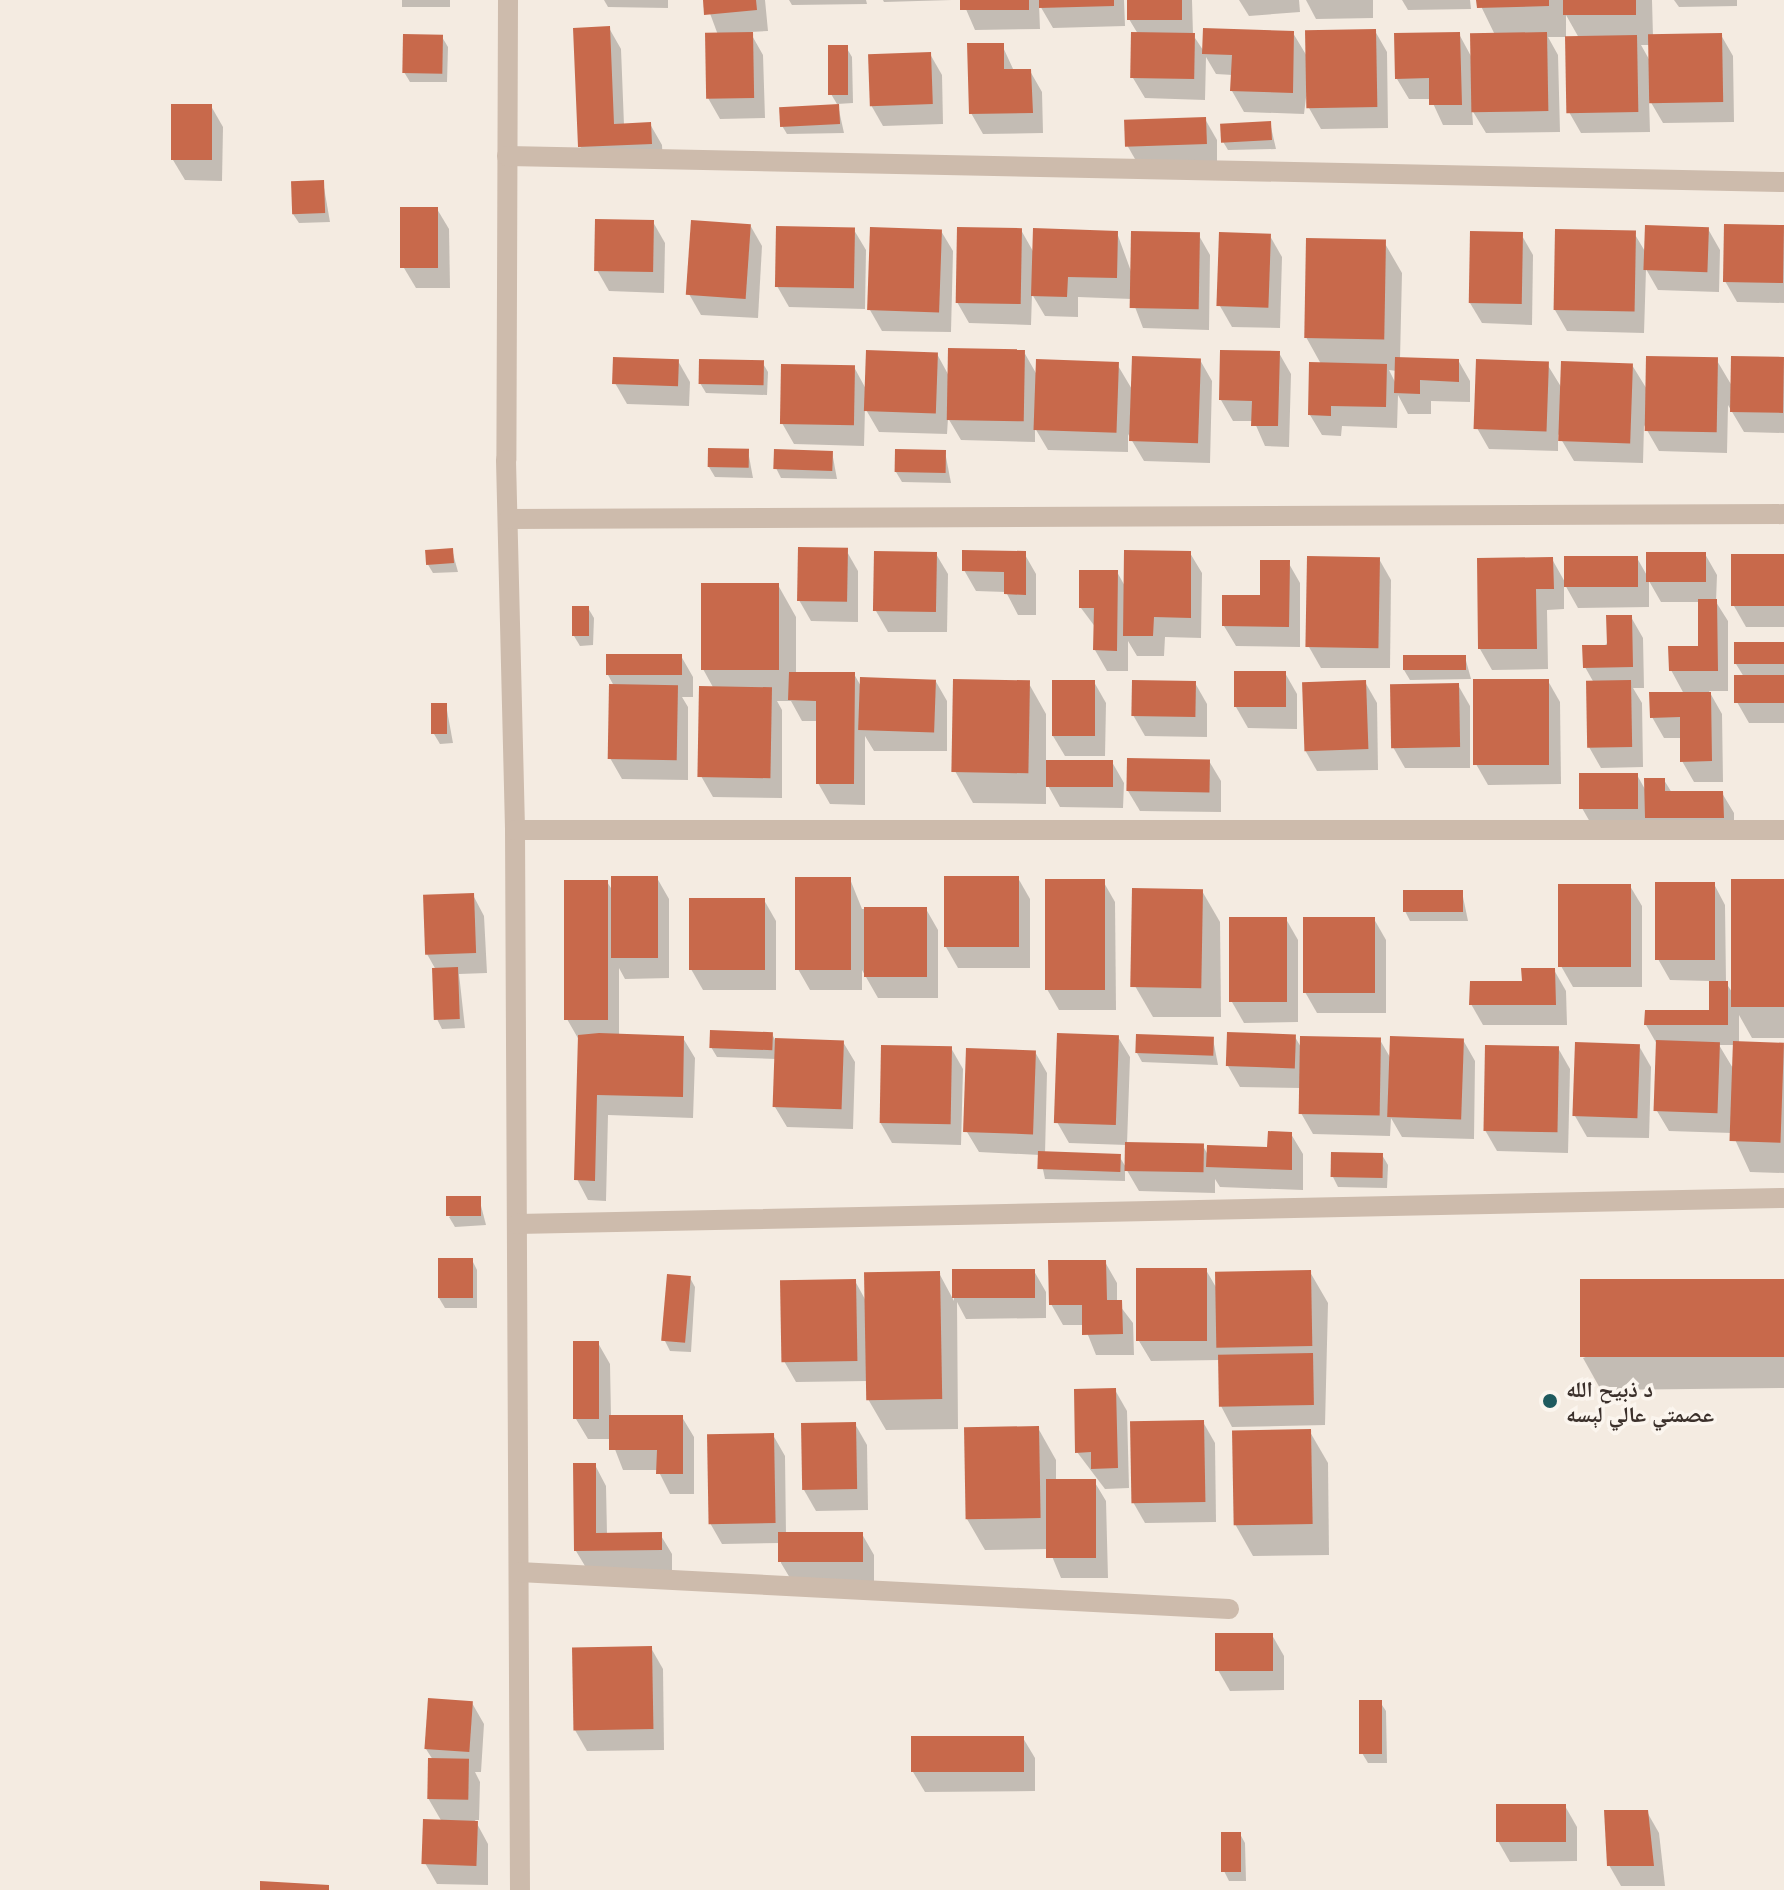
<!DOCTYPE html>
<meta charset="utf-8">
<style>
body{margin:0}
#map{position:relative;width:1784px;height:1890px;overflow:hidden;background:#f4ebe1;font-family:"Noto Sans","Noto Naskh Arabic",sans-serif}
div>[style]{position:absolute}
[style*='--x']{left:calc(var(--x)*1px);top:calc(var(--y)*1px);width:calc(var(--w)*1px);rotate:calc(var(--a)*1deg)}
.shadow>*{inset:0;background:#0003;transform-origin:0 0}
.building>*{inset:0;background:#c8694b;transform-origin:0 0}
.street>*{height:20px;margin:-10px;padding:0 10px;transform-origin:10px;border-radius:10px;background:#cdbbac}
.dots>*{width:22px;height:22px;translate:-50% -50%;box-sizing:border-box;border:4px solid #fbf5ee;border-radius:50%}
span{translate:-50% -50%;white-space:nowrap;text-align:center;line-height:1.15;-webkit-text-stroke:7px #fbf5ee;paint-order:stroke}
.poi-label{font-size:22px;color:#3b302b;font-weight:700}
.left{translate:0 -50%;text-align:left}
</style>
<div id="map">
<div class="shadow">
<div style="left:402px;top:0;width:48px;height:7px"></div>
<div style="clip-path:polygon(604px 0,668px 0,668px 8px,608px 7px)"></div>
<div style="clip-path:polygon(705px 0,765px 0,768px 31px,750px 32px,763px 55px,765px 118px,720px 119px,708px 98px,718px 35px)"></div>
<div style="clip-path:polygon(789px 0,866px 0,867px 4px,792px 5px)"></div>
<div style="clip-path:polygon(883px 0,952px 0,884px 2px)"></div>
<div style="clip-path:polygon(962px 0,1124px 0,1125px 26px,1053px 28px,1039px 4px,1040px 29px,975px 30px)"></div>
<div style="clip-path:polygon(1129px 0,1192px 0,1193px 35px,1205px 53px,1293px 33px,1308px 58px,1375px 31px,1387px 52px,1388px 128px,1321px 129px,1309px 108px,1308px 81px,1304px 114px,1244px 112px,1232px 91px,1233px 75px,1216px 74px,1206px 57px,1205px 100px,1145px 98px,1133px 78px,1138px 34px,1129px 19px)"></div>
<div style="clip-path:polygon(1239px 0,1299px 0,1300px 12px,1249px 16px)"></div>
<div style="clip-path:polygon(1306px 0,1373px 0,1373px 18px,1316px 19px)"></div>
<div style="clip-path:polygon(1402px 0,1470px 0,1471px 9px,1408px 10px)"></div>
<div style="clip-path:polygon(evenodd,1478px 0,1652px 0,1653px 37px,1721px 35px,1733px 56px,1734px 122px,1663px 123px,1649px 99px,1650px 132px,1581px 133px,1569px 112px,1579px 38px,1566px 15px,1566px 37px,1548px 37px,1558px 55px,1560px 132px,1486px 133px,1472px 110px,1473px 125px,1443px 125px,1431px 99px,1409px 99px,1397px 79px,1459px 34px,1472px 58px,1495px 35px,1478px 0,1641px 45px,1650px 45px,1650px 61px,1641px 45px)"></div>
<div style="clip-path:polygon(1674px 0,1737px 0,1737px 6px,1679px 7px)"></div>
<div style="clip-path:polygon(609px 28px,621px 49px,624px 125px,650px 124px,662px 145px,663px 165px,592px 167px,580px 146px)"></div>
<div style="clip-path:polygon(442px 37px,448px 47px,447px 82px,410px 82px,404px 72px)"></div>
<div style="clip-path:polygon(1002px 45px,1014px 71px,1030px 71px,1042px 92px,1043px 133px,983px 134px,971px 113px)"></div>
<div style="clip-path:polygon(846px 47px,852px 57px,853px 103px,837px 104px,831px 94px)"></div>
<div style="clip-path:polygon(930px 54px,942px 75px,943px 124px,883px 126px,871px 105px)"></div>
<div style="clip-path:polygon(211px 106px,223px 127px,222px 181px,185px 180px,173px 160px)"></div>
<div style="clip-path:polygon(838px 106px,844px 133px,787px 134px,781px 124px)"></div>
<div style="clip-path:polygon(1205px 119px,1217px 140px,1217px 164px,1139px 166px,1127px 145px)"></div>
<div style="clip-path:polygon(1270px 123px,1276px 149px,1228px 150px,1222px 140px)"></div>
<div style="clip-path:polygon(323px 182px,330px 222px,299px 223px,293px 214px)"></div>
<div style="clip-path:polygon(437px 209px,449px 229px,450px 288px,416px 288px,404px 268px)"></div>
<div style="clip-path:polygon(653px 222px,665px 243px,664px 293px,609px 291px,597px 270px)"></div>
<div style="clip-path:polygon(750px 225px,762px 246px,758px 318px,701px 315px,689px 294px)"></div>
<div style="clip-path:polygon(1784px 227px,1784px 303px,1737px 302px,1725px 281px)"></div>
<div style="clip-path:polygon(1708px 229px,1720px 250px,1719px 292px,1658px 290px,1646px 269px,1644px 333px,1567px 331px,1555px 310px,1634px 233px,1646px 253px)"></div>
<div style="clip-path:polygon(854px 230px,866px 250px,865px 309px,789px 307px,777px 286px)"></div>
<div style="clip-path:polygon(1021px 230px,1034px 253px,1117px 233px,1132px 274px,1198px 234px,1210px 255px,1209px 330px,1143px 328px,1132px 299px,1078px 297px,1078px 317px,1045px 316px,1032px 294px,1031px 325px,969px 323px,957px 302px)"></div>
<div style="clip-path:polygon(941px 231px,953px 251px,951px 332px,882px 331px,870px 310px)"></div>
<div style="clip-path:polygon(1521px 234px,1533px 255px,1532px 325px,1482px 323px,1470px 303px)"></div>
<div style="clip-path:polygon(1270px 236px,1282px 257px,1280px 328px,1232px 327px,1220px 306px)"></div>
<div style="clip-path:polygon(evenodd,1384px 242px,1402px 273px,1400px 359px,1458px 360px,1470px 381px,1470px 402px,1431px 401px,1431px 414px,1408px 414px,1398px 395px,1397px 428px,1342px 426px,1341px 436px,1322px 435px,1310px 415px,1321px 364px,1306px 337px,1384px 242px,1389px 370px,1397px 371px,1396px 384px,1389px 370px)"></div>
<div style="clip-path:polygon(1024px 352px,1037px 375px,1117px 364px,1133px 391px,1200px 360px,1212px 381px,1210px 463px,1144px 461px,1128px 434px,1128px 452px,1048px 450px,1035px 428px,1035px 442px,961px 440px,948px 418px,947px 434px,879px 432px,865px 408px,864px 446px,794px 444px,782px 423px,854px 367px,867px 391px,937px 354px,949px 376px)"></div>
<div style="clip-path:polygon(1279px 353px,1291px 374px,1289px 447px,1265px 446px,1254px 421px,1233px 421px,1221px 400px)"></div>
<div style="clip-path:polygon(1716px 359px,1732px 386px,1784px 359px,1784px 433px,1744px 432px,1728px 405px,1727px 453px,1659px 451px,1644px 425px,1643px 463px,1574px 461px,1558px 434px,1558px 451px,1489px 449px,1477px 428px,1547px 364px,1563px 390px,1632px 365px,1648px 391px)"></div>
<div style="clip-path:polygon(678px 361px,690px 382px,689px 406px,627px 404px,615px 383px)"></div>
<div style="clip-path:polygon(762px 362px,768px 372px,767px 395px,706px 393px,700px 383px)"></div>
<div style="clip-path:polygon(748px 451px,753px 478px,715px 477px,709px 467px)"></div>
<div style="clip-path:polygon(832px 452px,837px 479px,781px 478px,776px 468px)"></div>
<div style="clip-path:polygon(945px 452px,951px 483px,902px 482px,896px 472px)"></div>
<div style="clip-path:polygon(452px 550px,458px 572px,433px 573px,427px 563px)"></div>
<div style="clip-path:polygon(846px 550px,858px 571px,858px 622px,811px 621px,799px 600px)"></div>
<div style="clip-path:polygon(1024px 553px,1036px 574px,1036px 615px,1018px 615px,1006px 592px,976px 591px,964px 570px)"></div>
<div style="clip-path:polygon(1190px 553px,1202px 573px,1201px 638px,1165px 637px,1164px 656px,1137px 656px,1128px 641px,1128px 671px,1107px 671px,1095px 650px,1096px 628px,1081px 608px,1117px 572px,1126px 588px)"></div>
<div style="clip-path:polygon(936px 554px,948px 574px,947px 632px,888px 632px,876px 611px)"></div>
<div style="clip-path:polygon(1705px 554px,1717px 575px,1716px 602px,1728px 621px,1728px 691px,1709px 691px,1722px 714px,1723px 782px,1694px 782px,1682px 761px,1682px 738px,1664px 738px,1652px 717px,1684px 694px,1671px 670px,1700px 648px,1700px 602px,1661px 602px,1649px 581px,1649px 607px,1578px 608px,1564px 583px,1564px 609px,1547px 610px,1548px 669px,1492px 670px,1480px 649px,1552px 559px,1566px 584px,1637px 558px,1649px 579px)"></div>
<div style="clip-path:polygon(1784px 556px,1784px 627px,1746px 627px,1734px 606px)"></div>
<div style="clip-path:polygon(1379px 559px,1391px 580px,1390px 668px,1321px 668px,1309px 647px)"></div>
<div style="clip-path:polygon(1288px 562px,1300px 583px,1300px 647px,1236px 646px,1224px 626px,1262px 597px)"></div>
<div style="clip-path:polygon(778px 585px,796px 617px,796px 674px,854px 674px,862px 688px,935px 680px,947px 701px,947px 751px,874px 751px,865px 736px,865px 805px,830px 804px,818px 783px,818px 721px,802px 721px,791px 701px,777px 701px,782px 710px,782px 798px,713px 797px,701px 776px,714px 689px,703px 669px)"></div>
<div style="clip-path:polygon(588px 608px,594px 618px,593px 645px,580px 646px,574px 636px)"></div>
<div style="clip-path:polygon(1631px 617px,1643px 638px,1644px 688px,1633px 688px,1642px 703px,1643px 767px,1601px 768px,1589px 747px,1594px 683px,1585px 667px)"></div>
<div style="clip-path:polygon(1784px 644px,1784px 723px,1749px 723px,1737px 702px,1744px 677px,1736px 664px)"></div>
<div style="clip-path:polygon(681px 656px,693px 677px,693px 697px,682px 697px,688px 707px,688px 780px,622px 779px,610px 758px,614px 686px,608px 675px)"></div>
<div style="clip-path:polygon(1465px 657px,1471px 679px,1410px 680px,1404px 670px)"></div>
<div style="clip-path:polygon(1285px 673px,1297px 694px,1297px 729px,1248px 728px,1236px 707px)"></div>
<div style="clip-path:polygon(1548px 681px,1560px 702px,1561px 784px,1488px 785px,1476px 764px)"></div>
<div style="clip-path:polygon(1028px 682px,1046px 714px,1046px 762px,1112px 762px,1124px 783px,1123px 808px,1060px 807px,1046px 782px,1046px 804px,973px 803px,955px 771px)"></div>
<div style="clip-path:polygon(1094px 682px,1106px 703px,1105px 756px,1065px 756px,1053px 736px)"></div>
<div style="clip-path:polygon(1365px 682px,1377px 703px,1378px 770px,1317px 771px,1305px 750px)"></div>
<div style="clip-path:polygon(1195px 683px,1207px 704px,1207px 737px,1145px 736px,1133px 715px)"></div>
<div style="clip-path:polygon(1458px 685px,1470px 706px,1470px 768px,1405px 768px,1393px 747px)"></div>
<div style="clip-path:polygon(446px 705px,453px 743px,440px 744px,434px 734px)"></div>
<div style="clip-path:polygon(1209px 761px,1221px 781px,1221px 812px,1140px 811px,1128px 791px)"></div>
<div style="clip-path:polygon(1637px 775px,1646px 791px,1664px 780px,1672px 793px,1722px 793px,1734px 813px,1734px 838px,1594px 829px,1582px 808px)"></div>
<div style="clip-path:polygon(657px 878px,669px 899px,669px 978px,625px 979px,619px 968px,619px 1037px,683px 1038px,695px 1058px,693px 1118px,608px 1115px,606px 1201px,588px 1200px,577px 1179px,579px 1040px,567px 1019px,607px 882px,613px 891px)"></div>
<div style="clip-path:polygon(1018px 878px,1030px 899px,1030px 968px,958px 968px,946px 947px)"></div>
<div style="clip-path:polygon(850px 879px,862px 909px,926px 909px,938px 930px,938px 998px,878px 998px,862px 970px,862px 990px,810px 990px,798px 969px)"></div>
<div style="clip-path:polygon(1103px 881px,1115px 902px,1116px 1010px,1059px 1010px,1047px 989px)"></div>
<div style="clip-path:polygon(evenodd,1784px 881px,1784px 1038px,1752px 1038px,1739px 1015px,1739px 1044px,1784px 1045px,1784px 1173px,1750px 1172px,1732px 1133px,1669px 1131px,1657px 1111px,1658px 1046px,1646px 1025px,1711px 1012px,1711px 981px,1670px 980px,1658px 959px,1714px 884px,1725px 905px,1726px 983px,1734px 995px,1784px 881px,1719px 1045px,1735px 1045px,1734px 1070px,1719px 1045px)"></div>
<div style="clip-path:polygon(1630px 886px,1642px 906px,1642px 987px,1573px 987px,1561px 966px)"></div>
<div style="clip-path:polygon(1202px 891px,1220px 922px,1221px 1017px,1153px 1017px,1135px 986px)"></div>
<div style="clip-path:polygon(1462px 892px,1468px 921px,1410px 921px,1405px 911px)"></div>
<div style="clip-path:polygon(473px 895px,484px 916px,487px 973px,459px 974px,465px 1028px,442px 1029px,437px 1019px,436px 970px,427px 954px)"></div>
<div style="clip-path:polygon(764px 900px,776px 921px,776px 990px,703px 990px,691px 969px)"></div>
<div style="clip-path:polygon(1286px 919px,1298px 940px,1298px 1022px,1244px 1023px,1232px 1002px)"></div>
<div style="clip-path:polygon(1374px 919px,1386px 940px,1386px 1013px,1317px 1013px,1305px 992px)"></div>
<div style="clip-path:polygon(1554px 970px,1566px 991px,1567px 1025px,1483px 1025px,1471px 1004px)"></div>
<div style="clip-path:polygon(772px 1034px,775px 1040px,843px 1042px,855px 1062px,853px 1129px,787px 1127px,775px 1107px,776px 1059px,717px 1057px,711px 1047px)"></div>
<div style="clip-path:polygon(1118px 1037px,1130px 1057px,1127px 1144px,1203px 1146px,1208px 1155px,1269px 1149px,1291px 1134px,1303px 1154px,1303px 1190px,1220px 1187px,1215px 1179px,1215px 1193px,1139px 1191px,1125px 1167px,1125px 1181px,1045px 1179px,1040px 1155px,979px 1152px,967px 1132px,1035px 1052px,1047px 1073px,1045px 1154px,1119px 1156px,1127px 1169px,1127px 1145px,1069px 1143px,1057px 1122px)"></div>
<div style="clip-path:polygon(1295px 1037px,1302px 1049px,1380px 1040px,1391px 1059px,1463px 1040px,1475px 1061px,1474px 1139px,1402px 1137px,1391px 1118px,1390px 1136px,1313px 1134px,1301px 1113px,1301px 1088px,1240px 1087px,1228px 1066px)"></div>
<div style="clip-path:polygon(1213px 1039px,1218px 1065px,1142px 1062px,1137px 1053px)"></div>
<div style="clip-path:polygon(1639px 1046px,1651px 1067px,1649px 1138px,1587px 1137px,1575px 1116px)"></div>
<div style="clip-path:polygon(951px 1048px,963px 1069px,961px 1145px,892px 1143px,880px 1122px)"></div>
<div style="clip-path:polygon(1558px 1048px,1570px 1069px,1568px 1153px,1497px 1151px,1485px 1130px)"></div>
<div style="clip-path:polygon(1382px 1155px,1388px 1165px,1387px 1188px,1338px 1187px,1333px 1177px)"></div>
<div style="clip-path:polygon(479px 1198px,486px 1225px,455px 1227px,449px 1217px)"></div>
<div style="clip-path:polygon(472px 1260px,477px 1270px,477px 1308px,445px 1308px,439px 1298px)"></div>
<div style="clip-path:polygon(1105px 1262px,1117px 1283px,1117px 1302px,1133px 1323px,1134px 1355px,1096px 1355px,1084px 1325px,1063px 1325px,1051px 1304px)"></div>
<div style="clip-path:polygon(1206px 1270px,1217px 1289px,1310px 1272px,1328px 1303px,1325px 1425px,1232px 1427px,1221px 1406px,1220px 1360px,1151px 1361px,1139px 1341px)"></div>
<div style="clip-path:polygon(954px 1271px,1034px 1271px,1046px 1292px,1046px 1318px,966px 1319px,957px 1302px,958px 1429px,886px 1430px,868px 1399px,868px 1381px,796px 1382px,784px 1361px,855px 1281px,866px 1301px,939px 1273px,954px 1301px)"></div>
<div style="clip-path:polygon(690px 1278px,695px 1287px,691px 1352px,670px 1351px,665px 1341px)"></div>
<div style="clip-path:polygon(1784px 1281px,1784px 1388px,1601px 1390px,1583px 1358px)"></div>
<div style="clip-path:polygon(598px 1343px,610px 1364px,611px 1417px,682px 1417px,694px 1437px,694px 1494px,670px 1494px,658px 1470px,623px 1470px,611px 1439px,588px 1439px,576px 1419px)"></div>
<div style="clip-path:polygon(1115px 1390px,1127px 1411px,1129px 1488px,1105px 1489px,1077px 1452px)"></div>
<div style="clip-path:polygon(1203px 1422px,1215px 1443px,1216px 1522px,1145px 1523px,1133px 1502px)"></div>
<div style="clip-path:polygon(855px 1424px,867px 1445px,868px 1510px,816px 1511px,804px 1490px)"></div>
<div style="clip-path:polygon(1038px 1428px,1056px 1460px,1056px 1481px,1094px 1481px,1106px 1501px,1108px 1578px,1061px 1578px,1049px 1549px,985px 1550px,967px 1519px)"></div>
<div style="clip-path:polygon(1310px 1432px,1328px 1463px,1329px 1555px,1253px 1556px,1235px 1524px)"></div>
<div style="clip-path:polygon(773px 1435px,785px 1456px,786px 1535px,862px 1534px,874px 1555px,874px 1583px,793px 1583px,781px 1563px,781px 1543px,722px 1544px,710px 1523px)"></div>
<div style="clip-path:polygon(595px 1465px,606px 1486px,607px 1534px,660px 1534px,672px 1554px,672px 1570px,588px 1571px,576px 1551px)"></div>
<div style="clip-path:polygon(1272px 1635px,1284px 1656px,1284px 1690px,1230px 1691px,1218px 1670px)"></div>
<div style="clip-path:polygon(651px 1648px,663px 1669px,664px 1750px,587px 1751px,575px 1730px)"></div>
<div style="clip-path:polygon(1380px 1702px,1386px 1711px,1387px 1763px,1368px 1763px,1362px 1753px)"></div>
<div style="clip-path:polygon(472px 1703px,484px 1724px,481px 1772px,475px 1772px,480px 1782px,479px 1820px,475px 1820px,488px 1844px,488px 1885px,437px 1884px,425px 1863px,442px 1822px,428px 1798px,433px 1760px,426px 1749px)"></div>
<div style="clip-path:polygon(1023px 1738px,1035px 1758px,1035px 1791px,925px 1792px,913px 1772px)"></div>
<div style="clip-path:polygon(1565px 1806px,1577px 1827px,1577px 1861px,1510px 1862px,1498px 1841px)"></div>
<div style="clip-path:polygon(1647px 1812px,1659px 1833px,1665px 1886px,1621px 1886px,1609px 1865px)"></div>
<div style="clip-path:polygon(1240px 1834px,1245px 1843px,1246px 1881px,1229px 1881px,1224px 1871px)"></div>
</div>
<div class="building">
<div style="clip-path:polygon(703px 0,756px 0,757px 10px,704px 15px)"></div>
<div style="left:960px;top:0;width:69px;height:10px"></div>
<div style="clip-path:polygon(1039px 0,1114px 0,1114px 6px,1039px 8px)"></div>
<div style="left:1127px;top:0;width:55px;height:20px"></div>
<div style="clip-path:polygon(1476px 0,1549px 0,1549px 6px,1477px 8px)"></div>
<div style="left:1563px;top:0;width:73px;height:15px"></div>
<div style="clip-path:polygon(610px 26px,614px 124px,651px 122px,652px 144px,578px 147px,573px 28px)"></div>
<div style="clip-path:polygon(1203px 28px,1294px 31px,1293px 93px,1230px 91px,1232px 55px,1202px 54px)"></div>
<div style="left:1376px;top:29px;width:78px;height:71px;rotate:89deg"></div>
<div style="left:753px;top:32px;width:66px;height:48px;rotate:89deg"></div>
<div style="left:1131px;top:32px;width:64px;height:46px;rotate:1deg"></div>
<div style="clip-path:polygon(1460px 32px,1462px 105px,1429px 105px,1429px 78px,1395px 79px,1394px 33px)"></div>
<div style="left:1547px;top:32px;width:79px;height:77px;rotate:89deg"></div>
<div style="left:1722px;top:33px;width:69px;height:74px;rotate:89deg"></div>
<div style="left:403px;top:34px;width:40px;height:39px;rotate:1deg"></div>
<div style="left:1637px;top:35px;width:77px;height:72px;rotate:89deg"></div>
<div style="clip-path:polygon(967px 43px,1004px 43px,1004px 69px,1031px 69px,1033px 113px,969px 114px)"></div>
<div style="left:828px;top:45px;width:20px;height:50px"></div>
<div style="left:931px;top:52px;width:52px;height:63px;rotate:88deg"></div>
<div style="left:171px;top:104px;width:41px;height:56px"></div>
<div style="left:839px;top:104px;width:20px;height:60px;rotate:87deg"></div>
<div style="left:1206px;top:117px;width:27px;height:82px;rotate:88deg"></div>
<div style="left:1271px;top:121px;width:19px;height:51px;rotate:87deg"></div>
<div style="left:324px;top:180px;width:33px;height:33px;rotate:88deg"></div>
<div style="left:400px;top:207px;width:38px;height:61px"></div>
<div style="left:595px;top:219px;width:59px;height:52px;rotate:1deg"></div>
<div style="left:691px;top:220px;width:60px;height:75px;rotate:4deg"></div>
<div style="left:1724px;top:224px;width:60px;height:58px;rotate:1deg"></div>
<div style="left:1645px;top:225px;width:64px;height:45px;rotate:2deg"></div>
<div style="left:776px;top:226px;width:79px;height:61px;rotate:1deg"></div>
<div style="left:870px;top:227px;width:72px;height:83px;rotate:2deg"></div>
<div style="left:957px;top:227px;width:65px;height:76px;rotate:1deg"></div>
<div style="clip-path:polygon(1033px 228px,1118px 231px,1117px 278px,1068px 277px,1067px 297px,1031px 296px)"></div>
<div style="left:1555px;top:229px;width:81px;height:81px;rotate:1deg"></div>
<div style="left:1131px;top:231px;width:69px;height:77px;rotate:1deg"></div>
<div style="left:1470px;top:231px;width:53px;height:72px;rotate:1deg"></div>
<div style="left:1219px;top:232px;width:52px;height:74px;rotate:2deg"></div>
<div style="left:1306px;top:238px;width:80px;height:100px;rotate:1deg"></div>
<div style="left:948px;top:348px;width:77px;height:72px;rotate:1deg"></div>
<div style="left:866px;top:350px;width:72px;height:61px;rotate:2deg"></div>
<div style="clip-path:polygon(1220px 350px,1280px 351px,1278px 426px,1251px 426px,1252px 401px,1219px 400px)"></div>
<div style="left:1132px;top:356px;width:69px;height:85px;rotate:2deg"></div>
<div style="left:1646px;top:356px;width:72px;height:75px;rotate:1deg"></div>
<div style="left:1731px;top:356px;width:53px;height:56px;rotate:1deg"></div>
<div style="left:613px;top:357px;width:66px;height:27px;rotate:2deg"></div>
<div style="clip-path:polygon(1395px 357px,1459px 359px,1459px 382px,1420px 380px,1420px 394px,1394px 393px)"></div>
<div style="left:699px;top:359px;width:65px;height:25px;rotate:1deg"></div>
<div style="left:1036px;top:359px;width:83px;height:71px;rotate:2deg"></div>
<div style="left:1476px;top:359px;width:73px;height:70px;rotate:2deg"></div>
<div style="left:1561px;top:361px;width:72px;height:80px;rotate:2deg"></div>
<div style="clip-path:polygon(1309px 362px,1387px 364px,1386px 407px,1331px 406px,1331px 416px,1308px 415px)"></div>
<div style="left:781px;top:364px;width:74px;height:60px;rotate:1deg"></div>
<div style="left:708px;top:448px;width:41px;height:19px;rotate:1deg"></div>
<div style="left:774px;top:449px;width:59px;height:20px;rotate:2deg"></div>
<div style="left:895px;top:449px;width:51px;height:23px;rotate:1deg"></div>
<div style="left:798px;top:547px;width:50px;height:54px;rotate:1deg"></div>
<div style="left:453px;top:548px;width:15px;height:28px;rotate:86deg"></div>
<div style="clip-path:polygon(962px 550px,1026px 551px,1026px 595px,1004px 594px,1004px 572px,962px 571px)"></div>
<div style="clip-path:polygon(1124px 550px,1191px 551px,1191px 618px,1154px 617px,1153px 636px,1123px 636px)"></div>
<div style="left:874px;top:551px;width:63px;height:60px;rotate:1deg"></div>
<div style="left:1646px;top:552px;width:60px;height:30px"></div>
<div style="left:1731px;top:554px;width:53px;height:52px"></div>
<div style="left:1307px;top:556px;width:73px;height:91px;rotate:1deg"></div>
<div style="left:1638px;top:556px;width:31px;height:74px;rotate:90deg"></div>
<div style="clip-path:polygon(1553px 557px,1554px 589px,1536px 589px,1537px 649px,1478px 649px,1477px 558px)"></div>
<div style="clip-path:polygon(1260px 560px,1290px 560px,1289px 627px,1222px 626px,1222px 595px,1260px 595px)"></div>
<div style="clip-path:polygon(1079px 570px,1118px 570px,1117px 651px,1093px 650px,1094px 608px,1079px 608px)"></div>
<div style="left:701px;top:583px;width:78px;height:87px"></div>
<div style="clip-path:polygon(1698px 599px,1717px 599px,1718px 671px,1669px 671px,1668px 646px,1698px 646px)"></div>
<div style="left:572px;top:606px;width:17px;height:30px"></div>
<div style="clip-path:polygon(1606px 615px,1632px 615px,1633px 667px,1583px 668px,1582px 645px,1607px 645px)"></div>
<div style="left:1784px;top:642px;width:22px;height:50px;rotate:90deg"></div>
<div style="left:606px;top:654px;width:76px;height:21px"></div>
<div style="left:1403px;top:655px;width:63px;height:15px"></div>
<div style="left:1234px;top:671px;width:52px;height:36px"></div>
<div style="clip-path:polygon(789px 672px,855px 672px,854px 784px,816px 784px,816px 701px,788px 700px)"></div>
<div style="left:1734px;top:675px;width:50px;height:28px"></div>
<div style="left:860px;top:677px;width:76px;height:53px;rotate:2deg"></div>
<div style="left:953px;top:679px;width:77px;height:93px;rotate:1deg"></div>
<div style="left:1473px;top:679px;width:76px;height:86px"></div>
<div style="left:1052px;top:680px;width:43px;height:56px"></div>
<div style="left:1132px;top:680px;width:64px;height:36px;rotate:1deg"></div>
<div style="left:1366px;top:680px;width:69px;height:64px;rotate:88deg"></div>
<div style="left:1631px;top:680px;width:67px;height:45px;rotate:89deg"></div>
<div style="left:1459px;top:683px;width:64px;height:69px;rotate:89deg"></div>
<div style="left:609px;top:684px;width:69px;height:75px;rotate:1deg"></div>
<div style="left:699px;top:686px;width:73px;height:91px;rotate:1deg"></div>
<div style="clip-path:polygon(1649px 692px,1711px 692px,1712px 761px,1680px 762px,1680px 717px,1650px 718px)"></div>
<div style="left:431px;top:703px;width:16px;height:31px"></div>
<div style="left:1127px;top:758px;width:83px;height:33px;rotate:1deg"></div>
<div style="left:1046px;top:760px;width:67px;height:27px"></div>
<div style="left:1638px;top:773px;width:36px;height:59px;rotate:90deg"></div>
<div style="clip-path:polygon(1644px 778px,1665px 778px,1665px 791px,1723px 791px,1724px 818px,1645px 818px)"></div>
<div style="left:611px;top:876px;width:47px;height:82px"></div>
<div style="left:944px;top:876px;width:75px;height:71px"></div>
<div style="left:795px;top:877px;width:56px;height:93px"></div>
<div style="left:1045px;top:879px;width:60px;height:111px"></div>
<div style="left:1784px;top:879px;width:128px;height:53px;rotate:90deg"></div>
<div style="left:564px;top:880px;width:44px;height:140px"></div>
<div style="left:1655px;top:882px;width:60px;height:78px"></div>
<div style="left:1558px;top:884px;width:73px;height:83px"></div>
<div style="left:1132px;top:888px;width:71px;height:99px;rotate:1deg"></div>
<div style="left:1403px;top:890px;width:60px;height:22px"></div>
<div style="left:474px;top:893px;width:60px;height:51px;rotate:88deg"></div>
<div style="left:689px;top:898px;width:76px;height:72px"></div>
<div style="left:864px;top:907px;width:63px;height:70px"></div>
<div style="left:1229px;top:917px;width:58px;height:85px"></div>
<div style="left:1303px;top:917px;width:72px;height:76px"></div>
<div style="left:458px;top:967px;width:52px;height:26px;rotate:88deg"></div>
<div style="clip-path:polygon(1521px 968px,1555px 968px,1556px 1005px,1469px 1005px,1470px 981px,1522px 981px)"></div>
<div style="clip-path:polygon(1709px 981px,1728px 981px,1728px 1025px,1644px 1025px,1645px 1010px,1709px 1010px)"></div>
<div style="left:710px;top:1030px;width:63px;height:18px;rotate:2deg"></div>
<div style="left:1227px;top:1032px;width:69px;height:34px;rotate:2deg"></div>
<div style="clip-path:polygon(599px 1033px,684px 1036px,683px 1097px,597px 1095px,595px 1181px,574px 1180px,578px 1035px)"></div>
<div style="left:1057px;top:1033px;width:62px;height:90px;rotate:2deg"></div>
<div style="left:1136px;top:1034px;width:78px;height:19px;rotate:2deg"></div>
<div style="left:1300px;top:1036px;width:81px;height:78px;rotate:1deg"></div>
<div style="left:1390px;top:1036px;width:74px;height:81px;rotate:2deg"></div>
<div style="left:775px;top:1038px;width:69px;height:69px;rotate:2deg"></div>
<div style="left:1656px;top:1040px;width:64px;height:71px;rotate:2deg"></div>
<div style="left:1733px;top:1041px;width:51px;height:100px;rotate:2deg"></div>
<div style="left:1575px;top:1042px;width:65px;height:74px;rotate:2deg"></div>
<div style="left:881px;top:1045px;width:71px;height:78px;rotate:1deg"></div>
<div style="left:1485px;top:1045px;width:74px;height:86px;rotate:1deg"></div>
<div style="left:966px;top:1048px;width:70px;height:84px;rotate:2deg"></div>
<div style="clip-path:polygon(1268px 1131px,1292px 1132px,1292px 1170px,1206px 1167px,1207px 1145px,1267px 1147px)"></div>
<div style="left:1125px;top:1142px;width:79px;height:29px;rotate:1deg"></div>
<div style="left:1038px;top:1151px;width:83px;height:18px;rotate:2deg"></div>
<div style="left:1331px;top:1152px;width:52px;height:25px;rotate:1deg"></div>
<div style="left:481px;top:1196px;width:20px;height:35px;rotate:90deg"></div>
<div style="left:438px;top:1258px;width:35px;height:40px"></div>
<div style="clip-path:polygon(1048px 1260px,1106px 1260px,1107px 1300px,1122px 1300px,1123px 1334px,1082px 1335px,1082px 1305px,1049px 1305px)"></div>
<div style="left:1136px;top:1268px;width:71px;height:73px"></div>
<div style="left:952px;top:1269px;width:83px;height:29px"></div>
<div style="left:1311px;top:1270px;width:76px;height:96px;rotate:89deg"></div>
<div style="left:940px;top:1271px;width:128px;height:76px;rotate:89deg"></div>
<div style="left:667px;top:1274px;width:24px;height:67px;rotate:5deg"></div>
<div style="left:856px;top:1279px;width:82px;height:76px;rotate:89deg"></div>
<div style="left:1784px;top:1279px;width:78px;height:204px;rotate:90deg"></div>
<div style="left:573px;top:1341px;width:26px;height:78px"></div>
<div style="left:1313px;top:1353px;width:52px;height:95px;rotate:89deg"></div>
<div style="clip-path:polygon(1116px 1388px,1118px 1468px,1091px 1469px,1091px 1452px,1075px 1453px,1074px 1389px)"></div>
<div style="clip-path:polygon(609px 1415px,683px 1415px,683px 1474px,656px 1474px,657px 1450px,609px 1450px)"></div>
<div style="left:1204px;top:1420px;width:82px;height:74px;rotate:89deg"></div>
<div style="left:856px;top:1422px;width:67px;height:55px;rotate:89deg"></div>
<div style="left:1039px;top:1426px;width:92px;height:75px;rotate:89deg"></div>
<div style="left:1311px;top:1429px;width:95px;height:79px;rotate:89deg"></div>
<div style="left:774px;top:1433px;width:90px;height:67px;rotate:89deg"></div>
<div style="clip-path:polygon(573px 1463px,596px 1463px,596px 1533px,662px 1532px,662px 1550px,574px 1551px)"></div>
<div style="left:1046px;top:1479px;width:50px;height:79px"></div>
<div style="left:863px;top:1532px;width:30px;height:85px;rotate:90deg"></div>
<div style="left:1215px;top:1633px;width:58px;height:38px"></div>
<div style="left:652px;top:1646px;width:83px;height:80px;rotate:89deg"></div>
<div style="left:428px;top:1698px;width:45px;height:51px;rotate:4deg"></div>
<div style="left:1359px;top:1700px;width:23px;height:54px"></div>
<div style="left:911px;top:1736px;width:113px;height:36px"></div>
<div style="left:428px;top:1758px;width:41px;height:41px;rotate:1deg"></div>
<div style="left:1496px;top:1804px;width:70px;height:38px"></div>
<div style="clip-path:polygon(1604px 1810px,1648px 1810px,1654px 1866px,1607px 1866px)"></div>
<div style="left:423px;top:1819px;width:55px;height:45px;rotate:2deg"></div>
<div style="left:1221px;top:1832px;width:20px;height:40px"></div>
<div style="clip-path:polygon(260px 1881px,329px 1885px,329px 1890px,260px 1890px)"></div>
</div>
<div class="street">
<div style="--x:508;--y:0;--w:460;--a:90.2"></div>
<div style="--x:506;--y:460;--w:370;--a:88.6"></div>
<div style="--x:515;--y:830;--w:1060;--a:89.73"></div>
<div style="--x:507;--y:156;--w:1277;--a:1.17"></div>
<div style="--x:509;--y:519;--w:1275;--a:-0.22"></div>
<div style="--x:515;--y:830;--w:1269;--a:0"></div>
<div style="--x:517;--y:1224;--w:1267;--a:-1.18"></div>
<div style="--x:519;--y:1572;--w:711;--a:2.98"></div>
</div>
<div class="dots">
<div style="left:1550px;top:1401px;background:#1f5a5e"></div>
</div>
<div class="poi-label">
<span class="left" style="left:1566px;top:1401px">د ذبیح الله<br>عصمتي عالي لېسه</span>
</div>
</div>
